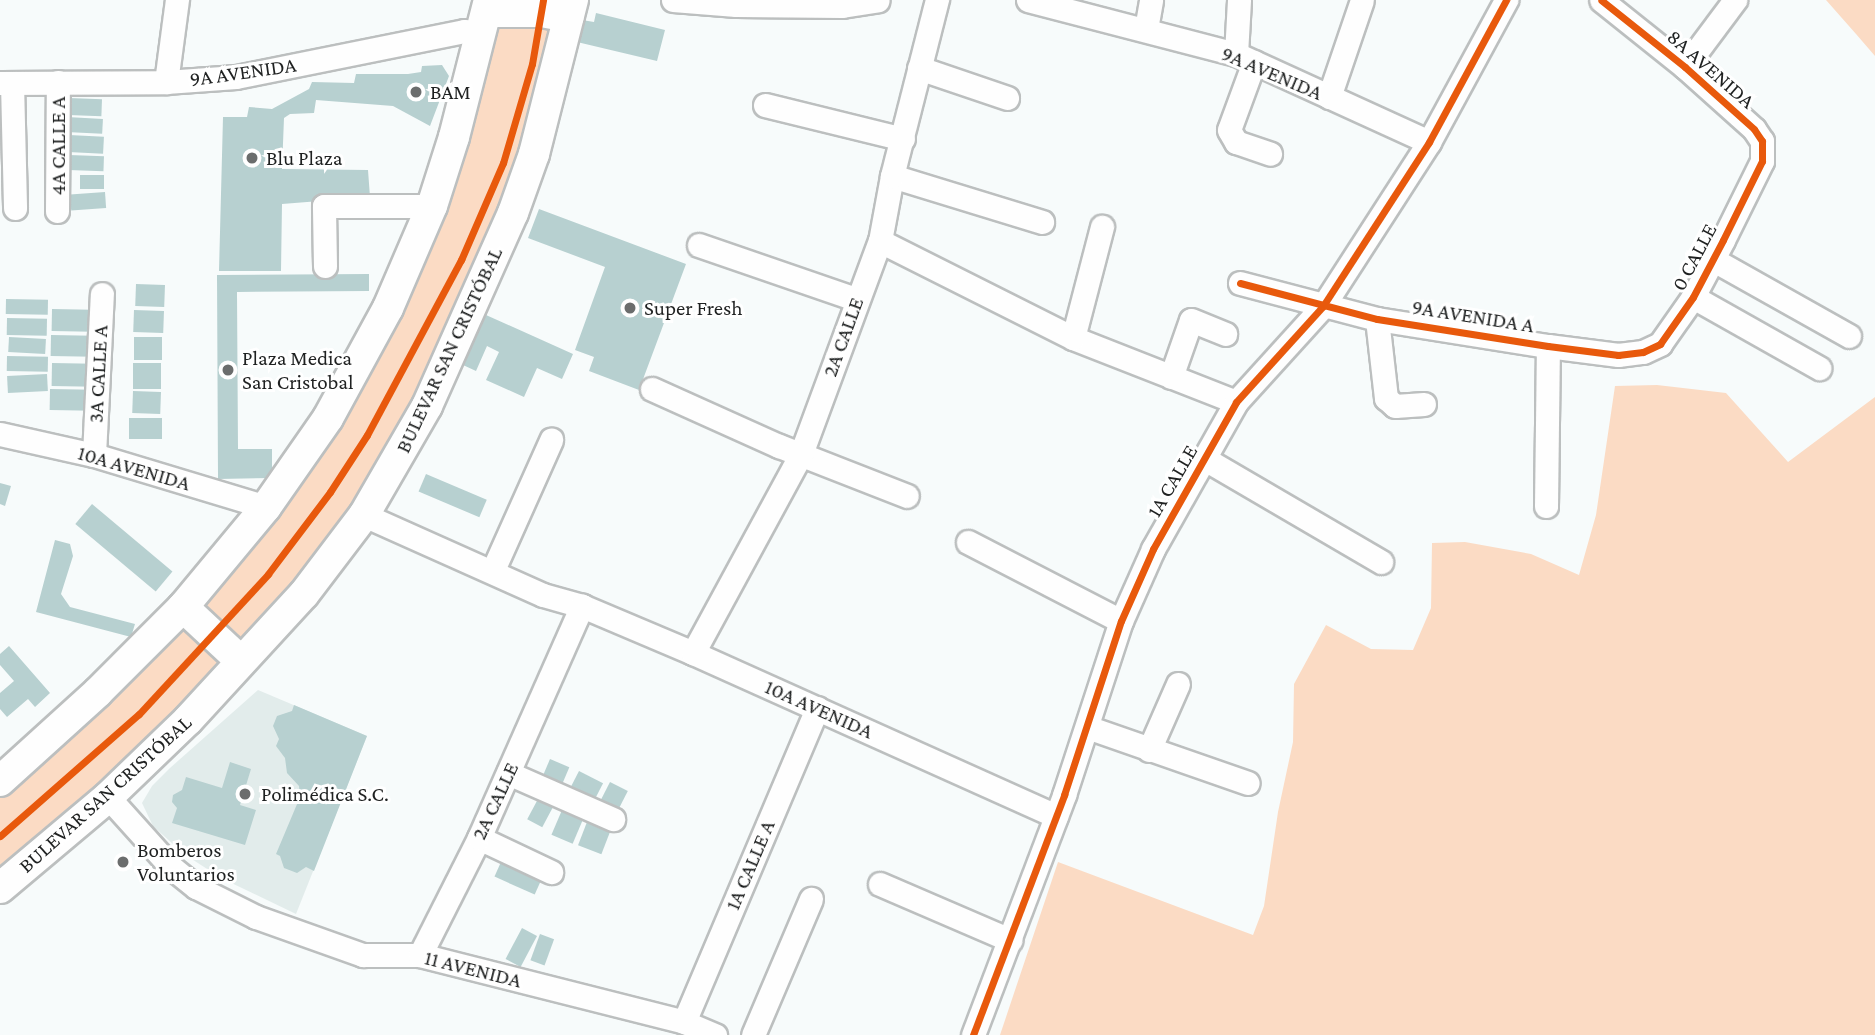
<!DOCTYPE html>
<meta charset="utf-8">
<style>
body{margin:0}
#map{position:relative;width:1875px;height:1035px;overflow:hidden;background:#f7fbfb;font-family:"Crimson Pro",serif}
div>[style]{position:absolute}
[style*='--x']{left:calc(var(--x)*1px);top:calc(var(--y)*1px);width:calc(var(--w)*1px);rotate:calc(var(--a)*1deg)}
.built>*{inset:0;background:#e2eceb}
.green>*{inset:0;background:#fbdbc4}
.building>*{inset:0;background:#b7d0d0;transform-origin:0 0}
.roads{filter:drop-shadow(2px 0 #bcbfbf) drop-shadow(-2px 0 #bcbfbf) drop-shadow(0 2px #bcbfbf) drop-shadow(0 -2px #bcbfbf)}
.minor>*{height:23px;margin:-11.5px;padding:0 11.5px;transform-origin:11.5px;border-radius:11.5px;background:#fefefe}
.major>*{height:30px;margin:-15px;padding:0 15px;transform-origin:15px;border-radius:15px;background:#fefefe}
.cycleway>*{height:7px;margin:-3.5px;padding:0 3.5px;transform-origin:3.5px;border-radius:3.5px;background:#e8590c}
.dots>*{width:19px;height:19px;translate:-50% -50%;box-sizing:border-box;border:4px solid #fff;border-radius:50%}
span{translate:-50% -50%;white-space:nowrap;text-align:center;line-height:1.15;-webkit-text-stroke:6px #fff;paint-order:stroke}
.street-label{font-size:21px;color:#1f2121}
.poi-label{font-size:21px;color:#1f2121}
.left{translate:0 -50%;text-align:left}
</style>
<div id="map">
<div class="built">
<div style="clip-path:polygon(258px 690px,367px 736px,296px 914px,221px 878px,184px 854px,153px 826px,142px 803px,152px 786px,170px 768px)"></div>
</div>
<div class="green">
<div style="clip-path:polygon(1826px 0,1875px 0,1875px 56px,1856px 34px)"></div>
<div style="clip-path:polygon(492px 17px,563px 22px,541px 111px,387px 466px,241px 654px,191px 606px,337px 416px)"></div>
<div style="clip-path:polygon(1657px 385px,1726px 393px,1788px 462px,1875px 397px,1875px 1035px,1000px 1035px,1058px 862px,1253px 935px,1264px 906px,1278px 812px,1293px 742px,1294px 684px,1326px 625px,1371px 649px,1413px 650px,1431px 608px,1432px 543px,1465px 542px,1531px 554px,1579px 575px,1596px 515px,1615px 386px)"></div>
<div style="clip-path:polygon(183px 613px,234px 661px,0 879px,0 790px)"></div>
</div>
<div class="building">
<div style="clip-path:polygon(596px 13px,665px 30px,657px 61px,577px 42px,582px 20px,594px 22px)"></div>
<div style="clip-path:polygon(442px 65px,449px 76px,430px 126px,393px 106px,316px 100px,314px 113px,290px 114px,284px 118px,282px 169px,368px 170px,370px 197px,282px 204px,281px 271px,219px 271px,223px 117px,247px 117px,249px 107px,272px 109px,309px 89px,312px 82px,354px 83px,356px 74px,408px 74px,421px 72px,422px 66px)"></div>
<div style="left:69px;top:98px;width:33px;height:17px;rotate:2deg"></div>
<div style="left:67px;top:117px;width:36px;height:15px;rotate:3deg"></div>
<div style="left:69px;top:135px;width:35px;height:17px;rotate:3deg"></div>
<div style="left:69px;top:155px;width:35px;height:15px;rotate:2deg"></div>
<div style="left:80px;top:175px;width:24px;height:14px"></div>
<div style="left:105px;top:192px;width:16px;height:35px;rotate:86deg"></div>
<div style="clip-path:polygon(539px 209px,686px 264px,639px 390px,589px 371px,594px 357px,575px 350px,605px 267px,528px 238px)"></div>
<div style="clip-path:polygon(369px 274px,369px 291px,237px 292px,238px 449px,272px 449px,272px 478px,218px 479px,217px 275px)"></div>
<div style="left:136px;top:284px;width:29px;height:22px;rotate:2deg"></div>
<div style="left:6px;top:299px;width:42px;height:15px;rotate:1deg"></div>
<div style="left:52px;top:309px;width:40px;height:22px;rotate:1deg"></div>
<div style="left:134px;top:310px;width:30px;height:22px;rotate:2deg"></div>
<div style="clip-path:polygon(486px 315px,573px 354px,562px 379px,537px 368px,524px 397px,486px 380px,499px 352px,487px 346px,476px 371px,463px 365px)"></div>
<div style="left:7px;top:318px;width:40px;height:17px;rotate:1deg"></div>
<div style="left:51px;top:335px;width:42px;height:21px;rotate:1deg"></div>
<div style="left:9px;top:337px;width:37px;height:15px;rotate:3deg"></div>
<div style="left:134px;top:337px;width:28px;height:23px"></div>
<div style="left:7px;top:356px;width:41px;height:15px;rotate:1deg"></div>
<div style="left:52px;top:363px;width:42px;height:23px;rotate:1deg"></div>
<div style="left:133px;top:363px;width:28px;height:26px"></div>
<div style="left:47px;top:374px;width:17px;height:40px;rotate:87deg"></div>
<div style="left:50px;top:389px;width:43px;height:21px;rotate:1deg"></div>
<div style="left:133px;top:391px;width:28px;height:22px;rotate:2deg"></div>
<div style="left:129px;top:418px;width:33px;height:21px"></div>
<div style="left:426px;top:474px;width:66px;height:19px;rotate:23deg"></div>
<div style="clip-path:polygon(0 483px,11px 486px,5px 506px,0 504px)"></div>
<div style="left:92px;top:504px;width:105px;height:26px;rotate:40deg"></div>
<div style="clip-path:polygon(55px 540px,70px 544px,73px 556px,61px 594px,70px 607px,135px 624px,131px 637px,36px 612px)"></div>
<div style="clip-path:polygon(9px 646px,50px 693px,35px 707px,28px 699px,7px 717px,0 709px,0 693px,14px 681px,0 665px,0 654px)"></div>
<div style="clip-path:polygon(294px 705px,367px 736px,314px 871px,306px 867px,297px 873px,284px 868px,280px 856px,276px 854px,300px 797px,299px 786px,287px 773px,285px 758px,276px 746px,279px 739px,273px 726px,277px 716px,292px 711px)"></div>
<div style="left:550px;top:759px;width:21px;height:22px;rotate:23deg"></div>
<div style="clip-path:polygon(230px 762px,251px 769px,240px 805px,256px 810px,245px 845px,172px 823px,177px 808px,172px 802px,173px 795px,182px 790px,186px 777px,222px 788px)"></div>
<div style="left:579px;top:771px;width:27px;height:22px;rotate:27deg"></div>
<div style="left:610px;top:782px;width:20px;height:25px;rotate:27deg"></div>
<div style="left:538px;top:799px;width:17px;height:23px;rotate:28deg"></div>
<div style="left:562px;top:810px;width:23px;height:27px;rotate:23deg"></div>
<div style="left:587px;top:822px;width:25px;height:25px;rotate:21deg"></div>
<div style="left:501px;top:862px;width:44px;height:16px;rotate:24deg"></div>
<div style="left:522px;top:928px;width:17px;height:35px;rotate:28deg"></div>
<div style="left:540px;top:934px;width:15px;height:28px;rotate:20deg"></div>
</div>
<div class="roads">
<div class="minor">
<div style="--x:673;--y:0;--w:63;--a:4.5"></div>
<div style="--x:736;--y:5;--w:106;--a:0.5"></div>
<div style="--x:842;--y:6;--w:36;--a:-9"></div>
<div style="--x:1028;--y:0;--w:215;--a:14.6"></div>
<div style="--x:1236;--y:54;--w:212;--a:24.5"></div>
<div style="--x:1146;--y:29;--w:29;--a:-80"></div>
<div style="--x:1236;--y:54;--w:54;--a:-86.8"></div>
<div style="--x:1254;--y:62;--w:72;--a:110.2"></div>
<div style="--x:1229;--y:130;--w:14;--a:60"></div>
<div style="--x:1236;--y:142;--w:36;--a:19"></div>
<div style="--x:1685;--y:67;--w:84;--a:-53.3"></div>
<div style="--x:919;--y:68;--w:93;--a:18.8"></div>
<div style="--x:166;--y:82;--w:83;--a:-82.4"></div>
<div style="--x:0;--y:83;--w:166;--a:-0.3"></div>
<div style="--x:166;--y:82;--w:70;--a:-4.1"></div>
<div style="--x:236;--y:77;--w:233;--a:-11.4"></div>
<div style="--x:464;--y:31;--w:18;--a:13"></div>
<div style="--x:12;--y:83;--w:125;--a:88.6"></div>
<div style="--x:1329;--y:97;--w:102;--a:-71.2"></div>
<div style="--x:765;--y:105;--w:142;--a:13.8"></div>
<div style="--x:892;--y:176;--w:157;--a:17"></div>
<div style="--x:57;--y:211;--w:129;--a:-89.6"></div>
<div style="--x:880;--y:241;--w:216;--a:26.7"></div>
<div style="--x:1073;--y:338;--w:175;--a:21.4"></div>
<div style="--x:699;--y:245;--w:166;--a:19"></div>
<div style="--x:1712;--y:259;--w:157;--a:29.3"></div>
<div style="--x:325;--y:266;--w:60;--a:-91"></div>
<div style="--x:324;--y:206;--w:108;--a:0"></div>
<div style="--x:1240;--y:283;--w:142;--a:14.7"></div>
<div style="--x:1377;--y:319;--w:173;--a:9"></div>
<div style="--x:1548;--y:346;--w:71;--a:7.3"></div>
<div style="--x:1618;--y:355;--w:25;--a:-7"></div>
<div style="--x:1643;--y:352;--w:19;--a:-25"></div>
<div style="--x:1660;--y:344;--w:57;--a:-54.9"></div>
<div style="--x:1693;--y:297;--w:64;--a:-62.2"></div>
<div style="--x:1723;--y:240;--w:88;--a:-63.7"></div>
<div style="--x:1762;--y:161;--w:20;--a:-90"></div>
<div style="--x:1762;--y:141;--w:14;--a:-124"></div>
<div style="--x:1754;--y:129;--w:93;--a:-138.1"></div>
<div style="--x:1685;--y:67;--w:107;--a:-141.4"></div>
<div style="--x:1693;--y:297;--w:145;--a:29.4"></div>
<div style="--x:1377;--y:319;--w:80;--a:83.5"></div>
<div style="--x:1386;--y:398;--w:12;--a:42"></div>
<div style="--x:1395;--y:406;--w:29;--a:-4"></div>
<div style="--x:1073;--y:338;--w:115;--a:-75.4"></div>
<div style="--x:1171;--y:377;--w:60;--a:-70.7"></div>
<div style="--x:1191;--y:320;--w:37;--a:22"></div>
<div style="--x:652;--y:389;--w:139;--a:24.2"></div>
<div style="--x:779;--y:446;--w:137;--a:21.3"></div>
<div style="--x:0;--y:434;--w:96;--a:12.6"></div>
<div style="--x:94;--y:455;--w:180;--a:16.8"></div>
<div style="--x:94;--y:455;--w:161;--a:-87.2"></div>
<div style="--x:1205;--y:459;--w:204;--a:30.3"></div>
<div style="--x:1546;--y:506;--w:160;--a:-89.3"></div>
<div style="--x:364;--y:515;--w:196;--a:24.1"></div>
<div style="--x:543;--y:595;--w:41;--a:15.8"></div>
<div style="--x:582;--y:606;--w:121;--a:22.9"></div>
<div style="--x:693;--y:653;--w:398;--a:24.2"></div>
<div style="--x:968;--y:542;--w:172;--a:27.3"></div>
<div style="--x:497;--y:561;--w:133;--a:-65.9"></div>
<div style="--x:693;--y:653;--w:226;--a:-61.5"></div>
<div style="--x:801;--y:454;--w:227;--a:-69.7"></div>
<div style="--x:880;--y:241;--w:66;--a:-79.5"></div>
<div style="--x:892;--y:176;--w:182;--a:-75.7"></div>
<div style="--x:1087;--y:727;--w:170;--a:19.2"></div>
<div style="--x:1149;--y:750;--w:72;--a:-66.3"></div>
<div style="--x:508;--y:773;--w:115;--a:23.7"></div>
<div style="--x:108;--y:797;--w:94;--a:48"></div>
<div style="--x:171;--y:867;--w:32;--a:39"></div>
<div style="--x:196;--y:887;--w:67;--a:26.6"></div>
<div style="--x:256;--y:917;--w:114;--a:19.6"></div>
<div style="--x:363;--y:955;--w:57;--a:0"></div>
<div style="--x:420;--y:955;--w:272;--a:14.2"></div>
<div style="--x:684;--y:1022;--w:34;--a:23"></div>
<div style="--x:479;--y:838;--w:80;--a:25.3"></div>
<div style="--x:880;--y:884;--w:142;--a:23.3"></div>
<div style="--x:420;--y:955;--w:131;--a:-63.2"></div>
<div style="--x:479;--y:838;--w:254;--a:-66.1"></div>
<div style="--x:684;--y:1022;--w:341;--a:-67"></div>
<div style="--x:753;--y:1035;--w:148;--a:-66.9"></div>
<div style="--x:973;--y:1035;--w:257;--a:-69.2"></div>
<div style="--x:1064;--y:795;--w:183;--a:-71.9"></div>
<div style="--x:1121;--y:621;--w:79;--a:-66"></div>
<div style="--x:1153;--y:549;--w:169;--a:-60.5"></div>
<div style="--x:1236;--y:402;--w:130;--a:-47.8"></div>
<div style="--x:1323;--y:306;--w:195;--a:-57.1"></div>
<div style="--x:1429;--y:142;--w:162;--a:-61.5"></div>
</div>
<div class="major">
<div style="--x:487;--y:12;--w:54;--a:0"></div>
<div style="--x:541;--y:12;--w:28;--a:10"></div>
<div style="--x:183;--y:607;--w:79;--a:43"></div>
<div style="--x:0;--y:781;--w:132;--a:-42.2"></div>
<div style="--x:98;--y:692;--w:120;--a:-45"></div>
<div style="--x:183;--y:607;--w:130;--a:-50.3"></div>
<div style="--x:266;--y:507;--w:108;--a:-55.1"></div>
<div style="--x:328;--y:418;--w:125;--a:-61.4"></div>
<div style="--x:388;--y:308;--w:111;--a:-66.7"></div>
<div style="--x:432;--y:206;--w:72;--a:-72.3"></div>
<div style="--x:454;--y:137;--w:141;--a:-75.7"></div>
<div style="--x:0;--y:888;--w:141;--a:-40.1"></div>
<div style="--x:108;--y:797;--w:111;--a:-43.9"></div>
<div style="--x:188;--y:720;--w:171;--a:-47.4"></div>
<div style="--x:304;--y:594;--w:99;--a:-52.8"></div>
<div style="--x:364;--y:515;--w:126;--a:-60"></div>
<div style="--x:427;--y:406;--w:211;--a:-66"></div>
<div style="--x:513;--y:213;--w:63;--a:-70.4"></div>
<div style="--x:534;--y:154;--w:159;--a:-75.8"></div>
</div>
</div>
<div class="cycleway">
<div style="--x:1240;--y:283;--w:142;--a:14.7"></div>
<div style="--x:1377;--y:319;--w:173;--a:9"></div>
<div style="--x:1548;--y:346;--w:71;--a:7.3"></div>
<div style="--x:1618;--y:355;--w:25;--a:-7"></div>
<div style="--x:1643;--y:352;--w:19;--a:-25"></div>
<div style="--x:1660;--y:344;--w:57;--a:-54.9"></div>
<div style="--x:1693;--y:297;--w:64;--a:-62.2"></div>
<div style="--x:1723;--y:240;--w:88;--a:-63.7"></div>
<div style="--x:1762;--y:161;--w:20;--a:-90"></div>
<div style="--x:1762;--y:141;--w:14;--a:-124"></div>
<div style="--x:1754;--y:129;--w:93;--a:-138.1"></div>
<div style="--x:1685;--y:67;--w:107;--a:-141.4"></div>
<div style="--x:0;--y:836;--w:185;--a:-41.3"></div>
<div style="--x:139;--y:714;--w:190;--a:-47.3"></div>
<div style="--x:268;--y:574;--w:103;--a:-52.9"></div>
<div style="--x:330;--y:492;--w:68;--a:-57"></div>
<div style="--x:367;--y:435;--w:199;--a:-61.8"></div>
<div style="--x:461;--y:260;--w:106;--a:-66.6"></div>
<div style="--x:503;--y:163;--w:103;--a:-73.7"></div>
<div style="--x:532;--y:64;--w:65;--a:-80.2"></div>
<div style="--x:973;--y:1035;--w:257;--a:-69.2"></div>
<div style="--x:1064;--y:795;--w:183;--a:-71.9"></div>
<div style="--x:1121;--y:621;--w:79;--a:-66"></div>
<div style="--x:1153;--y:549;--w:169;--a:-60.5"></div>
<div style="--x:1236;--y:402;--w:130;--a:-47.8"></div>
<div style="--x:1323;--y:306;--w:195;--a:-57.1"></div>
<div style="--x:1429;--y:142;--w:162;--a:-61.5"></div>
</div>
<div class="dots">
<div style="left:416px;top:92px;background:#6b6d6d"></div>
<div style="left:252px;top:158px;background:#6b6d6d"></div>
<div style="left:630px;top:308px;background:#6b6d6d"></div>
<div style="left:228px;top:370px;background:#6b6d6d"></div>
<div style="left:245px;top:794px;background:#6b6d6d"></div>
<div style="left:123px;top:862px;background:#6b6d6d"></div>
</div>
<div class="street-label">
<span style="left:1711px;top:69px;rotate:41deg">8A AVENIDA</span>
<span style="left:243px;top:72px;rotate:-8deg">9A AVENIDA</span>
<span style="left:1272px;top:73px;rotate:23deg">9A AVENIDA</span>
<span style="left:58px;top:146px;rotate:-90deg">4A CALLE A</span>
<span style="left:1694px;top:257px;rotate:-62deg">0 CALLE</span>
<span style="left:1473px;top:316px;rotate:9deg">9A AVENIDA A</span>
<span style="left:843px;top:337px;rotate:-70deg">2A CALLE</span>
<span style="left:449px;top:350px;rotate:-65deg">BULEVAR SAN CRISTÓBAL</span>
<span style="left:98px;top:374px;rotate:-87deg">3A CALLE A</span>
<span style="left:134px;top:468px;rotate:16deg">10A AVENIDA</span>
<span style="left:1172px;top:481px;rotate:-60deg">1A CALLE</span>
<span style="left:819px;top:709px;rotate:24deg">10A AVENIDA</span>
<span style="left:105px;top:794px;rotate:-42deg">BULEVAR SAN CRISTÓBAL</span>
<span style="left:495px;top:801px;rotate:-65deg">2A CALLE</span>
<span style="left:750px;top:865px;rotate:-67deg">1A CALLE A</span>
<span style="left:473px;top:969px;rotate:14deg">11 AVENIDA</span>
</div>
<div class="poi-label">
<span class="left" style="left:430px;top:92px">BAM</span>
<span class="left" style="left:266px;top:158px">Blu Plaza</span>
<span class="left" style="left:644px;top:308px">Super Fresh</span>
<span class="left" style="left:242px;top:370px">Plaza Medica<br>San Cristobal</span>
<span class="left" style="left:261px;top:794px">Polimédica S.C.</span>
<span class="left" style="left:137px;top:862px">Bomberos<br>Voluntarios</span>
</div>
</div>
